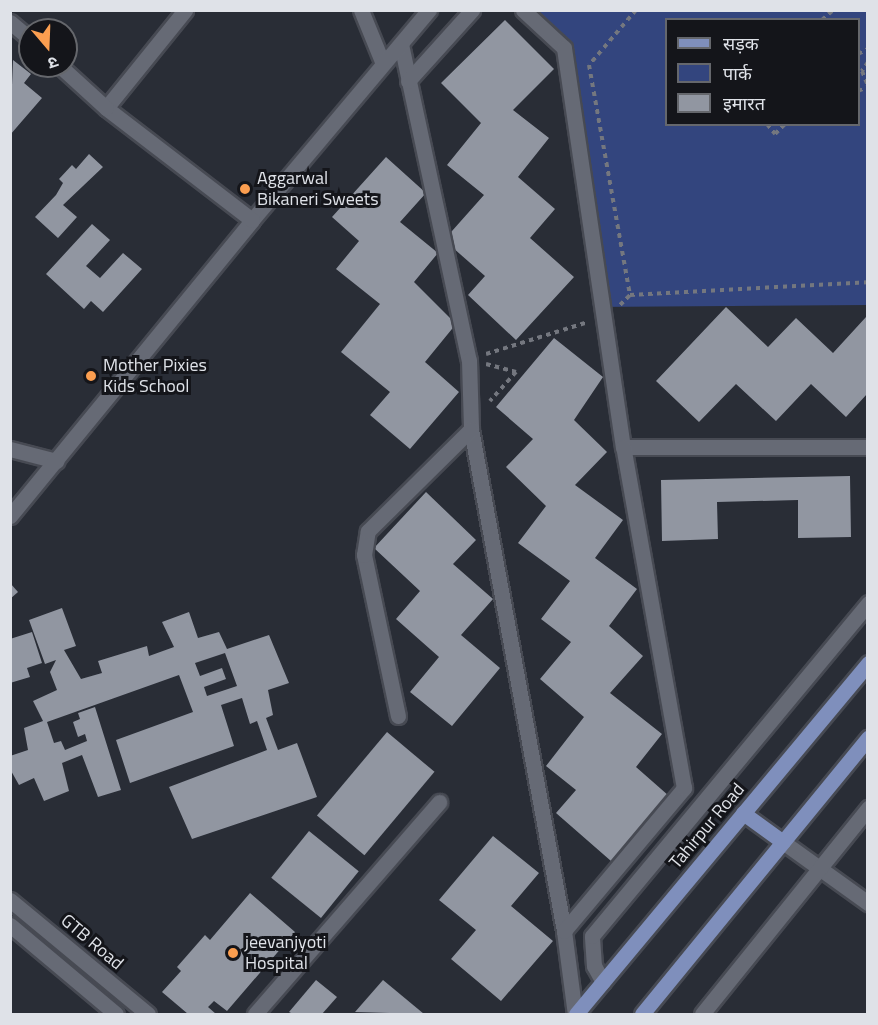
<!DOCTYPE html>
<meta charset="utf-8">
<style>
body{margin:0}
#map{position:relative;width:878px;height:1025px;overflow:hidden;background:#292d36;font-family:"Titillium Web","Noto Sans Devanagari",sans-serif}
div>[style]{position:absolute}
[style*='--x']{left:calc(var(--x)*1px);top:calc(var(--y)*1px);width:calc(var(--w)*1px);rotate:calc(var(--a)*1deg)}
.green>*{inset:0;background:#33457e}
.building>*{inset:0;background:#9196a1;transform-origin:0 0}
.path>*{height:4px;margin-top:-2px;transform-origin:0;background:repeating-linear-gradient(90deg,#74777f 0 4.5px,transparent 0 9px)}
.roads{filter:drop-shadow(2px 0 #474a53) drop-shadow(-2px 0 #474a53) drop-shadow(0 2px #474a53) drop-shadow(0 -2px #474a53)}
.minor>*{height:15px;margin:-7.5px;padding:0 7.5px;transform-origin:7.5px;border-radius:7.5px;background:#666a75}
.major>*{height:15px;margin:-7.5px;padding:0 7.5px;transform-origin:7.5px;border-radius:7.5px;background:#7f8fbc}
.dots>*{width:16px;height:16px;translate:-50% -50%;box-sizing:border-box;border:3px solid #14151a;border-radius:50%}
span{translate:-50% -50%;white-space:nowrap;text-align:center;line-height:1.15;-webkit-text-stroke:6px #14151a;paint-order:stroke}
.poi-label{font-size:18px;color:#dfe2e8}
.left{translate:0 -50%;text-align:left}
.street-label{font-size:18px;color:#dfe2e8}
.frame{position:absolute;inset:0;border:12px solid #dfe2e8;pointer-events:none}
.legend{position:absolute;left:665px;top:18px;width:195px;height:108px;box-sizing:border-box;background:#14151a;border:2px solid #65676c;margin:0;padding:8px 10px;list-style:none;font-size:18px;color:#dfe2e8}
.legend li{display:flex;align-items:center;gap:12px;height:30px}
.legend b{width:30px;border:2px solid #65676c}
.north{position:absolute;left:18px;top:18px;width:60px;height:60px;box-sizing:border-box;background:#14151a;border:2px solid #65676c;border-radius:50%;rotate:161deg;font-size:16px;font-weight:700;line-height:24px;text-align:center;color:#dfe2e8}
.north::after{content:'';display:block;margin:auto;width:21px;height:27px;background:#fb9e50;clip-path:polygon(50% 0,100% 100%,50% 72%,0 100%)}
</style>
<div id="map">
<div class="green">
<div style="clip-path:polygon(evenodd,530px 11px,867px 11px,867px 305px,593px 307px,572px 58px,530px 11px,666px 20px,858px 20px,858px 124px,666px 124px,666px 20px)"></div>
</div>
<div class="building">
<div style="clip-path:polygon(505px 20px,554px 69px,513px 110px,549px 138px,518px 177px,555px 209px,530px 238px,574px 277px,516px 340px,468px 295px,485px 276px,444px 240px,484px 195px,447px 165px,481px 123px,441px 83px)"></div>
<div style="clip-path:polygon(13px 60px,31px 74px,24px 83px,42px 98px,10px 135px)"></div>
<div style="clip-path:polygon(89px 154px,103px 167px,63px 205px,77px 217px,58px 238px,35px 217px,56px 195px,63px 183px,59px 179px,72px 165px,76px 169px)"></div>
<div style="clip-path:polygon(386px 157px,426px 193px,400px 222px,438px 253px,414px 282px,456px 324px,425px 362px,459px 392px,410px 449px,370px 415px,390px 392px,341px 352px,380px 304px,336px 269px,359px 241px,332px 217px)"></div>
<div style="clip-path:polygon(92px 224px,110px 240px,86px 266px,100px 278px,123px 253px,142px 269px,103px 312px,91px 301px,84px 309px,46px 274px)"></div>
<div style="clip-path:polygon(726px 307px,768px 347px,796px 318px,833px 353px,866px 317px,867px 394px,846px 417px,811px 384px,776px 421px,736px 384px,699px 422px,656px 381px)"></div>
<div style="clip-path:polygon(554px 338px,603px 377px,574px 420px,607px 452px,575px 485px,623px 520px,595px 558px,637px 589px,609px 626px,643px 656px,610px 693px,662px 734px,636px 767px,669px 796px,611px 861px,556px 813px,576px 790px,546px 766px,584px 717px,540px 679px,571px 642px,541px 619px,570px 581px,518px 543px,546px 506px,506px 467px,533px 439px,496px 407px)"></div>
<div style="clip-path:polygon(850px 476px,851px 537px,798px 538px,798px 500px,717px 502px,718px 539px,662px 541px,661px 480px)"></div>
<div style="clip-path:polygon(426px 492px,476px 540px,453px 564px,493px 599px,461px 635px,500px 668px,452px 726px,410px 692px,439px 657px,396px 619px,420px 591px,374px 548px)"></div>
<div style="clip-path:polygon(10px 583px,18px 592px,10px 599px)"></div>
<div style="clip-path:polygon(evenodd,62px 608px,76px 646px,64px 650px,81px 679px,102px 673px,98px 661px,147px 646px,149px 656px,174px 647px,162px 622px,189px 612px,198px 638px,219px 632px,227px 649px,269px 635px,289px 683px,268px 690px,273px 715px,266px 718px,278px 750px,297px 743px,317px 797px,192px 839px,169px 787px,267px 750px,257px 721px,250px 724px,242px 698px,221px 705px,234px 746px,130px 783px,116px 740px,193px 712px,179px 675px,47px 722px,54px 743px,61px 741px,65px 750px,87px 741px,85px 734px,78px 737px,73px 722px,80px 719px,78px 713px,95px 707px,121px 790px,98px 797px,82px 755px,62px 763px,69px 791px,44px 801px,34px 778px,19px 785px,10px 769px,10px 756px,28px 750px,24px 728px,43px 721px,33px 701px,57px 690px,50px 672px,56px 660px,45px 664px,29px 620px,62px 608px,225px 653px,237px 686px,207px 696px,204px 687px,226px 679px,222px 668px,200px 676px,195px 663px,225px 653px)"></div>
<div style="clip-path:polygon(32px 632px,42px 663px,27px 668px,30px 677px,10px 683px,10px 639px)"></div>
<div style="left:387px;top:732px;width:62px;height:109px;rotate:40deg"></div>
<div style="left:309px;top:831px;width:64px;height:60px;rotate:39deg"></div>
<div style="clip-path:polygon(493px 836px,539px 873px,511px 906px,553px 941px,501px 1001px,451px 959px,476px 930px,439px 900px)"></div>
<div style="clip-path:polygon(250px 893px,295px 932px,227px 1011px,214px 1001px,208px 1007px,216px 1014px,188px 1014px,162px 992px,181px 971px,177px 967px,205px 935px,210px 940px)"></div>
<div style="clip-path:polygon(316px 980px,337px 997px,322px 1014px,293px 1014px,289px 1012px)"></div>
<div style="clip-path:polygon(383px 980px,424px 1014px,355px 1012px)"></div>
</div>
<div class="path">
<div style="--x:636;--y:10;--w:72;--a:130.5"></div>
<div style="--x:589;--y:65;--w:234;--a:79.9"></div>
<div style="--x:630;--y:295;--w:238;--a:-3.1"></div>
<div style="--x:822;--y:20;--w:15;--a:-42"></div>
<div style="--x:858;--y:54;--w:11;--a:-27"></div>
<div style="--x:868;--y:62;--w:11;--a:124"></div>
<div style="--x:862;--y:71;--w:16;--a:68"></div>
<div style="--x:858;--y:91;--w:11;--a:-22"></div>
<div style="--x:767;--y:124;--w:13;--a:51"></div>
<div style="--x:775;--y:134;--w:14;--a:-45"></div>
<div style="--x:620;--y:305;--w:14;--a:-45"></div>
<div style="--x:486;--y:354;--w:107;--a:-17.4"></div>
<div style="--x:486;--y:364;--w:31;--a:15"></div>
<div style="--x:516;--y:372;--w:39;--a:132"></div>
</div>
<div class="roads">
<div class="minor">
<div style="--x:361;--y:10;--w:58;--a:67.8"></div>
<div style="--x:523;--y:10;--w:56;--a:42.8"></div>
<div style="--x:564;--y:48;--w:403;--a:81.6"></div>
<div style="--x:623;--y:447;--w:245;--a:0"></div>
<div style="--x:10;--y:22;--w:26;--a:40"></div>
<div style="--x:401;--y:44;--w:323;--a:77.9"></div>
<div style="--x:469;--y:360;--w:69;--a:88.3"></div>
<div style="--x:471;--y:429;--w:511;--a:79.5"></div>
<div style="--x:564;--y:931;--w:84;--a:82.5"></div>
<div style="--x:408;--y:81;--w:96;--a:-48"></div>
<div style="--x:106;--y:108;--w:126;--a:-51.1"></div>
<div style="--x:252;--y:220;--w:275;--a:-49.9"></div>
<div style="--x:10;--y:449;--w:48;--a:14.6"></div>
<div style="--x:10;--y:516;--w:382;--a:-50.7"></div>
<div style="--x:252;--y:220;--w:184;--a:-142.5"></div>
<div style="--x:106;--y:108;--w:62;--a:-137.6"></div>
<div style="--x:398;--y:716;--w:165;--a:-101.9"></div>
<div style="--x:364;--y:555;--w:24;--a:-81"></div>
<div style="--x:368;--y:531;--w:145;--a:-44.7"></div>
<div style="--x:783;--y:842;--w:105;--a:35.7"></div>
<div style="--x:10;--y:900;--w:179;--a:39.6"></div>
<div style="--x:10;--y:925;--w:138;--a:40"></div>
<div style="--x:564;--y:931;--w:187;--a:-50"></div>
<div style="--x:684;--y:788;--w:346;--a:-100.1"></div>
<div style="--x:603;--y:982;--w:18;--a:-119"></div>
<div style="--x:594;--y:966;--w:30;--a:-94"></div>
<div style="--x:592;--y:936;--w:433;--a:-50.3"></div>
<div style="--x:255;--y:1014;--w:281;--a:-49"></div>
<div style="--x:702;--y:1014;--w:265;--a:-51.1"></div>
</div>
<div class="major">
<div style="--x:743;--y:813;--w:49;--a:35.9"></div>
<div style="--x:576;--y:1014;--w:457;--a:-50.2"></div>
<div style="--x:642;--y:1014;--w:357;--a:-50.7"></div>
</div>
</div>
<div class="dots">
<div style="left:245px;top:189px;background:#fb9e50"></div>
<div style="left:91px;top:376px;background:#fb9e50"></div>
<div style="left:233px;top:953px;background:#fb9e50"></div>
</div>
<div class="poi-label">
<span class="left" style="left:257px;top:189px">Aggarwal<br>Bikaneri Sweets</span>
<span class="left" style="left:103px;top:376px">Mother Pixies<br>Kids School</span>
<span class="left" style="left:245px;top:953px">jeevanjyoti<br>Hospital</span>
</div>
<div class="street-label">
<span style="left:707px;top:826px;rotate:-50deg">Tahirpur Road</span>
<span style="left:92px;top:942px;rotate:40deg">GTB Road</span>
</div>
<div class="frame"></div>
<ul class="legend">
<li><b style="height:8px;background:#7f8fbc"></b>सड़क</li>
<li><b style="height:16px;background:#33457e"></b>पार्क</li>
<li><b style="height:16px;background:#9196a1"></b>इमारत</li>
</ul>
<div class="north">उ</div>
</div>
